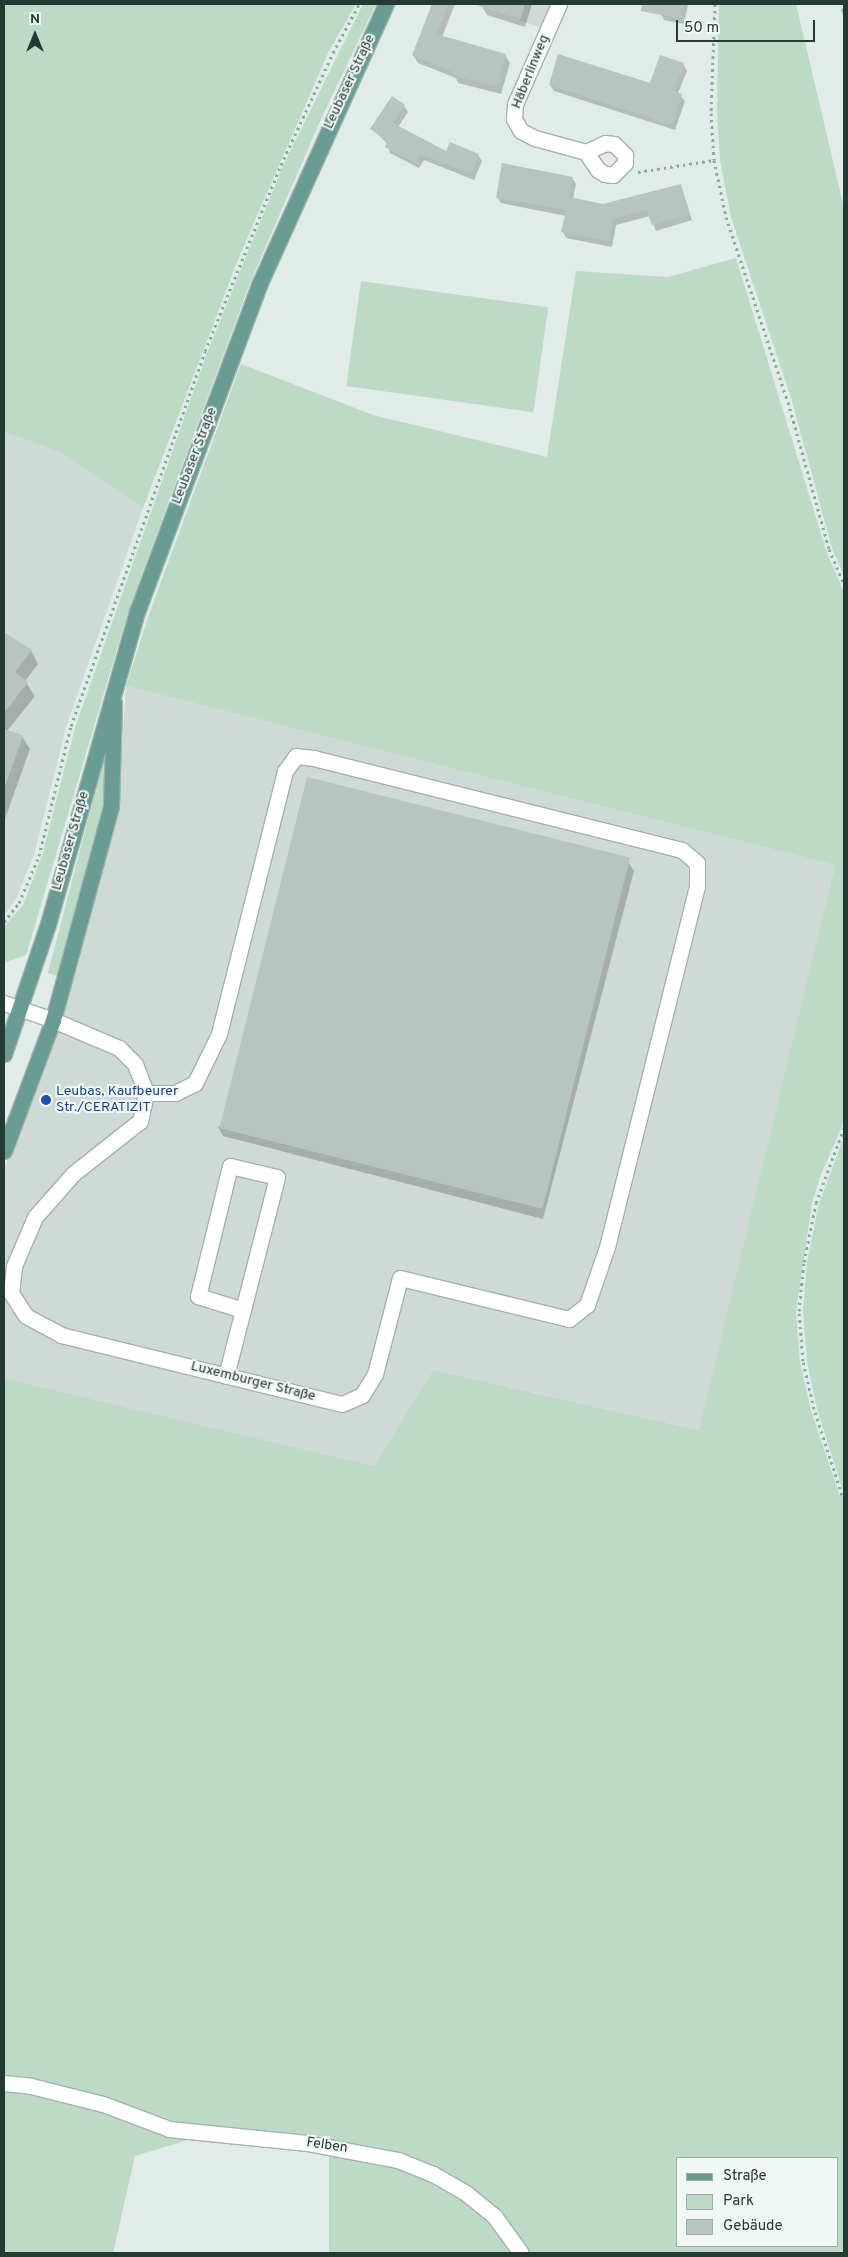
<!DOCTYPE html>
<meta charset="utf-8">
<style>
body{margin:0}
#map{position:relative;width:848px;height:2257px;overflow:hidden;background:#e1ebe7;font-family:Overpass,sans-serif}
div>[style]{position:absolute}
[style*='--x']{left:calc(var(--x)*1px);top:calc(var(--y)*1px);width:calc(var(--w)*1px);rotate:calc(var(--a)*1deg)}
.built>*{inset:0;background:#cfdad6}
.green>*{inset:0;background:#bcdac6;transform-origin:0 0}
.shadow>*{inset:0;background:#0003}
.building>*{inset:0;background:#b7c5c0;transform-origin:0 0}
.path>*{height:3px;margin-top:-1.5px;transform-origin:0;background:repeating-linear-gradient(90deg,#84aca2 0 2.5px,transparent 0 6.5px)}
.roads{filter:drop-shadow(1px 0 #a4b2ae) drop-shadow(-1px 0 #a4b2ae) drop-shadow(0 1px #a4b2ae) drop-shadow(0 -1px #a4b2ae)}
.minor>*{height:15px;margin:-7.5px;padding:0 7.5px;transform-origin:7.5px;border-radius:7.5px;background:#fff}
.major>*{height:15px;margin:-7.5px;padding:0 7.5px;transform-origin:7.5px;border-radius:7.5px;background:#699d93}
.dots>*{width:14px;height:14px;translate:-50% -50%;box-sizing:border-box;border:2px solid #f1f7f5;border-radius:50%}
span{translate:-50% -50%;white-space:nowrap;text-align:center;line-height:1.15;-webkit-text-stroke:4px #f1f7f5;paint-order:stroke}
.street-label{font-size:14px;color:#233a35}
.transit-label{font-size:14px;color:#164399}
.left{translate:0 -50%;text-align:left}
.frame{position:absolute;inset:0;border:5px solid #233a35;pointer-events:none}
.legend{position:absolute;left:676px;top:2157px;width:162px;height:90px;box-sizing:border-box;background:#f1f7f5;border:1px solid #9faba8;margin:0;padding:6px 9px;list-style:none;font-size:15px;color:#233a35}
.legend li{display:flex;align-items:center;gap:10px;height:25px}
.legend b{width:25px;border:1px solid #9faba8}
.north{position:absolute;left:10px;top:10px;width:50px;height:50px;-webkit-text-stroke:4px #f1f7f5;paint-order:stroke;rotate:0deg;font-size:14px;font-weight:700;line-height:20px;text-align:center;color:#233a35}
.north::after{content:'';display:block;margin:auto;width:18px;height:22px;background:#233a35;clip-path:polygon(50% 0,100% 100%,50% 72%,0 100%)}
.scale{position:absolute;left:676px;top:20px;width:139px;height:22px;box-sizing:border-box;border:2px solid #233a35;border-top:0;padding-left:6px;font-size:15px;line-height:18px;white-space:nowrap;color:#233a35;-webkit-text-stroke:4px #f1f7f5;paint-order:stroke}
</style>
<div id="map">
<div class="built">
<div style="clip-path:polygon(472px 4px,552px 4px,542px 28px)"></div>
<div style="clip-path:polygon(4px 432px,62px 453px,143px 508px,67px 724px,34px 855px,15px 901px,4px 915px)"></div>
<div style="clip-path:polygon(126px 686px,835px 865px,700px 1430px,433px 1370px,374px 1466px,4px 1378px,4px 1168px,57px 1028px,118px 808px)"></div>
</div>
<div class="green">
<div style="clip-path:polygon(4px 4px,356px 4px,329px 51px,239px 257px,143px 508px,62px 453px,4px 432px)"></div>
<div style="clip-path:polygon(363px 4px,376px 4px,320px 121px,250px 283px,129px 609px,26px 955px,4px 963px,4px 927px,23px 905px,42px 856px,75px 728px,207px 353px,283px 166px)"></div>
<div style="clip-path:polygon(719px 4px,796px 4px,844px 208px,844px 576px,832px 548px,792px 401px,731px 217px,720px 160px,717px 112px)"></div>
<div style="clip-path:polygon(evenodd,736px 258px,826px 550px,844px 593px,844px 1122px,821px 1174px,812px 1203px,796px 1312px,800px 1362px,811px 1411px,840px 1496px,844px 1496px,844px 2253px,528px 2253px,435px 2169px,231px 2131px,231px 2143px,188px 2140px,135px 2156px,113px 2253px,4px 2253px,4px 1378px,374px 1466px,433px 1370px,699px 1430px,835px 865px,126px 686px,150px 612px,241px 364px,373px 415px,547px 457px,576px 271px,668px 277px,736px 258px,677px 2158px,837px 2158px,837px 2246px,677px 2246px,677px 2158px)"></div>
<div style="left:361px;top:281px;width:189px;height:106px;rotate:8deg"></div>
<div style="clip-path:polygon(105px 755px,111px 756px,107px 804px,59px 977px,48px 973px)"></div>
<div style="clip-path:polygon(844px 1136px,844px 1494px,817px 1409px,807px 1361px,803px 1311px,807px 1262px,819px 1204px)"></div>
<div style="clip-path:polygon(329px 2154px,360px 2156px,430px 2180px,463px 2199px,491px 2223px,513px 2253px,329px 2253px)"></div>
</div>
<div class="shadow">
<div style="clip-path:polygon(433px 4px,455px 4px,442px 37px,505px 55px,510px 63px,501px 94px,458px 83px,456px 78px,418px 63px,413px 55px)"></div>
<div style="clip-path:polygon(475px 4px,532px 4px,525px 27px,487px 15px,482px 6px)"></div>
<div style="clip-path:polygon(663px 4px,688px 4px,684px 24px,664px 20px,661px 14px)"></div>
<div style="clip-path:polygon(844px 8px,844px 20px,841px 9px)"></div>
<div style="clip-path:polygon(683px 64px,687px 71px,678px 93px,685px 101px,675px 130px,554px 91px,550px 85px,651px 85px)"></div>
<div style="clip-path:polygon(404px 106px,408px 112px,398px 127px,447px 153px,478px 155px,482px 161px,474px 180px,424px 160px,419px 168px,390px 153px,388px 144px,372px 129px)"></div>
<div style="clip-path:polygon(572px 178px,576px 184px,573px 199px,603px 205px,680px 186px,692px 220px,656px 231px,650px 216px,616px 225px,612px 247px,566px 238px,563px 232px,566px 216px,501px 203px,497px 197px)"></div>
<div style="clip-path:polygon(4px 634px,31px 651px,38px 664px,25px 681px,35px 696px,7px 731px,22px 736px,30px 749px,5px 819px)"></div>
<div style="clip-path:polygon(628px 862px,634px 871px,543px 1219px,223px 1136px,218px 1127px)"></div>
</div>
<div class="building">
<div style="clip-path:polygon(432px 4px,448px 4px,436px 34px,506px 54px,497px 87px,452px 75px,453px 72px,412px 55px)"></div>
<div style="clip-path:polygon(481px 4px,525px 4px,520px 20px,481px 7px)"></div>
<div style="clip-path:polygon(642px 4px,684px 4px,681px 19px,641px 11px)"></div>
<div style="clip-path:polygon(558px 54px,650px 83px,660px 55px,684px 63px,674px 91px,682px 94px,672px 125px,549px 85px)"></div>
<div style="clip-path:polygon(392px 96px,405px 105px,393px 123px,446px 151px,450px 142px,479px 154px,471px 174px,420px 154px,416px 163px,385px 147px,388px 141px,370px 129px)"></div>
<div style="clip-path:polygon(502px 163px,573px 177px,569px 197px,603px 204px,681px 184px,690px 214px,652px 225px,647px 210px,613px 219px,609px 241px,561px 232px,566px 210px,496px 198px)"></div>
<div style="clip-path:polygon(4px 632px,32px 650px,15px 672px,28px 682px,4px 713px)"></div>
<div style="clip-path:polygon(4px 729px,23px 735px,6px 784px,4px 784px)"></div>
<div style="left:307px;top:777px;width:333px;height:362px;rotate:14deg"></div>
</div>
<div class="path">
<div style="--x:715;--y:4;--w:109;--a:92.1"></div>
<div style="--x:711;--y:113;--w:47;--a:86.3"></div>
<div style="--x:714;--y:160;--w:58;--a:78.1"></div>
<div style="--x:726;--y:217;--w:195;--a:71.5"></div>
<div style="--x:788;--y:402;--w:153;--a:74.4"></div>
<div style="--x:829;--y:549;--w:39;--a:67"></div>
<div style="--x:638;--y:172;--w:77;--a:-9"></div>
<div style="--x:4;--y:922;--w:24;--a:-52"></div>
<div style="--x:19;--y:903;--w:51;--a:-66.9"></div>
<div style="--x:39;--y:856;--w:134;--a:-76.2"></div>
<div style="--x:71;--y:726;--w:398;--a:-70.3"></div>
<div style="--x:205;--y:351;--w:201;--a:-67.8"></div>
<div style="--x:281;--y:165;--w:123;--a:-65.1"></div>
<div style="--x:333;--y:53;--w:55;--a:-62"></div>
<div style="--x:842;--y:1495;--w:90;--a:-108"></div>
<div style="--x:814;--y:1409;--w:49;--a:-102.9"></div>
<div style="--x:803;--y:1361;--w:50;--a:-94.6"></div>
<div style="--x:799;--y:1311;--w:49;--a:-84.2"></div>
<div style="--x:804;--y:1262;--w:60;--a:-78.5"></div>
<div style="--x:816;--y:1203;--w:80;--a:-69.5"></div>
</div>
<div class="roads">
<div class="minor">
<div style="--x:559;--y:4;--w:109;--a:113.7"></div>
<div style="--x:515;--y:104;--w:15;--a:94"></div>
<div style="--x:514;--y:119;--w:14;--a:60"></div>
<div style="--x:521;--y:131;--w:16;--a:27"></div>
<div style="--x:535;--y:138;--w:53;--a:15.4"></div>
<div style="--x:586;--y:152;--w:21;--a:-25"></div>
<div style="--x:605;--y:143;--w:9;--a:6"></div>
<div style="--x:614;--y:144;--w:16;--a:45"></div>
<div style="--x:625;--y:155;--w:8;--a:90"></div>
<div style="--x:625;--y:163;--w:17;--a:135"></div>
<div style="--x:613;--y:175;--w:8;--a:-173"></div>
<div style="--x:605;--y:174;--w:8;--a:-150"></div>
<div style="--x:598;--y:170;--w:22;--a:-124"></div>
<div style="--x:4;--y:1003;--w:52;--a:19.1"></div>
<div style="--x:53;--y:1020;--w:72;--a:23"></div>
<div style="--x:119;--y:1048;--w:23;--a:45"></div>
<div style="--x:135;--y:1064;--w:31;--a:69"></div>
<div style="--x:146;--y:1093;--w:29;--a:102"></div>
<div style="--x:140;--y:1121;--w:85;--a:141.7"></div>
<div style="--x:73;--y:1174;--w:57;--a:131.5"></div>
<div style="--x:35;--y:1217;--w:53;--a:113.2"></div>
<div style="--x:14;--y:1266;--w:27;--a:96"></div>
<div style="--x:11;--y:1293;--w:27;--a:57"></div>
<div style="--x:26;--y:1316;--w:40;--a:28"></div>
<div style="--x:61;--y:1335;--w:289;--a:13.8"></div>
<div style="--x:342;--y:1404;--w:22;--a:-24"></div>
<div style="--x:362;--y:1395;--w:25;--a:-58"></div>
<div style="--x:375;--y:1374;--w:99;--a:-75.4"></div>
<div style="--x:400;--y:1278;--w:174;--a:13.6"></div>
<div style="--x:569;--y:1319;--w:23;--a:-38"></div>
<div style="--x:587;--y:1305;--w:61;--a:-71"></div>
<div style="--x:607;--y:1247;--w:372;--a:-76"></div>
<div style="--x:697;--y:886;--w:23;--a:-90"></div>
<div style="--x:697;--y:863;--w:20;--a:-139"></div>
<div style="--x:682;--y:850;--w:379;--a:-166"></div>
<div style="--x:314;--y:758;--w:18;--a:-174"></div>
<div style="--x:296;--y:756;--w:19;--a:126"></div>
<div style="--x:285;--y:771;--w:271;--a:104.1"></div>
<div style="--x:219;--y:1034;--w:55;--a:116.1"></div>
<div style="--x:195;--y:1083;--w:22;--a:153"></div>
<div style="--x:175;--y:1093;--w:29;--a:180"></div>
<div style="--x:226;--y:1376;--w:205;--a:-75.6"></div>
<div style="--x:277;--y:1177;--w:48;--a:-166.8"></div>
<div style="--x:230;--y:1166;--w:134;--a:103.8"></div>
<div style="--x:198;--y:1296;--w:47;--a:17.3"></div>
<div style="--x:4;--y:2083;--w:27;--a:6"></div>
<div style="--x:31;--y:2086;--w:74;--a:14"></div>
<div style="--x:103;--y:2104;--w:71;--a:20.7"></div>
<div style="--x:169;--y:2129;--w:139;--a:5.8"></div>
<div style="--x:307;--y:2143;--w:93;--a:10.6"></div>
<div style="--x:398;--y:2160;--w:38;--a:22"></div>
<div style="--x:433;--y:2174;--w:39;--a:30"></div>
<div style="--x:467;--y:2194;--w:36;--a:39"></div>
<div style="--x:495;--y:2217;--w:44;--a:54.2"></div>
</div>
<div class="major">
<div style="--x:4;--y:1054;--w:137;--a:-71.3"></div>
<div style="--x:48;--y:924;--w:328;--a:-74.1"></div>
<div style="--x:138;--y:609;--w:346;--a:-69.5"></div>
<div style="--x:259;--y:285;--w:308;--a:-65.7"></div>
<div style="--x:4;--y:1151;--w:140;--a:-69.5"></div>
<div style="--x:53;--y:1020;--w:222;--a:-74.8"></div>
<div style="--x:111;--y:806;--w:103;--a:-88.3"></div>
</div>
</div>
<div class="dots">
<div style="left:46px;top:1100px;background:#1a4fb4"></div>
</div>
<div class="street-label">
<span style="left:531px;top:72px;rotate:-68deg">Häberlinweg</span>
<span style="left:350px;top:82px;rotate:-65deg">Leubaser Straße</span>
<span style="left:195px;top:456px;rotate:-69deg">Leubaser Straße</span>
<span style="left:71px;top:841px;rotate:-74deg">Leubaser Straße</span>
<span style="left:253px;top:1382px;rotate:14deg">Luxemburger Straße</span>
<span style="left:327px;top:2146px;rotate:8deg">Felben</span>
</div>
<div class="transit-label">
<span class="left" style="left:56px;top:1100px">Leubas, Kaufbeurer<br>Str./CERATIZIT</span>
</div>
<div class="frame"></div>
<ul class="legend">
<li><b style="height:6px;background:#699d93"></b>Straße</li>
<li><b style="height:14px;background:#bcdac6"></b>Park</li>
<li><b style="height:14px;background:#b7c5c0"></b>Gebäude</li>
</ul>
<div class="north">N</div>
<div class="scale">50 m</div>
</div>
